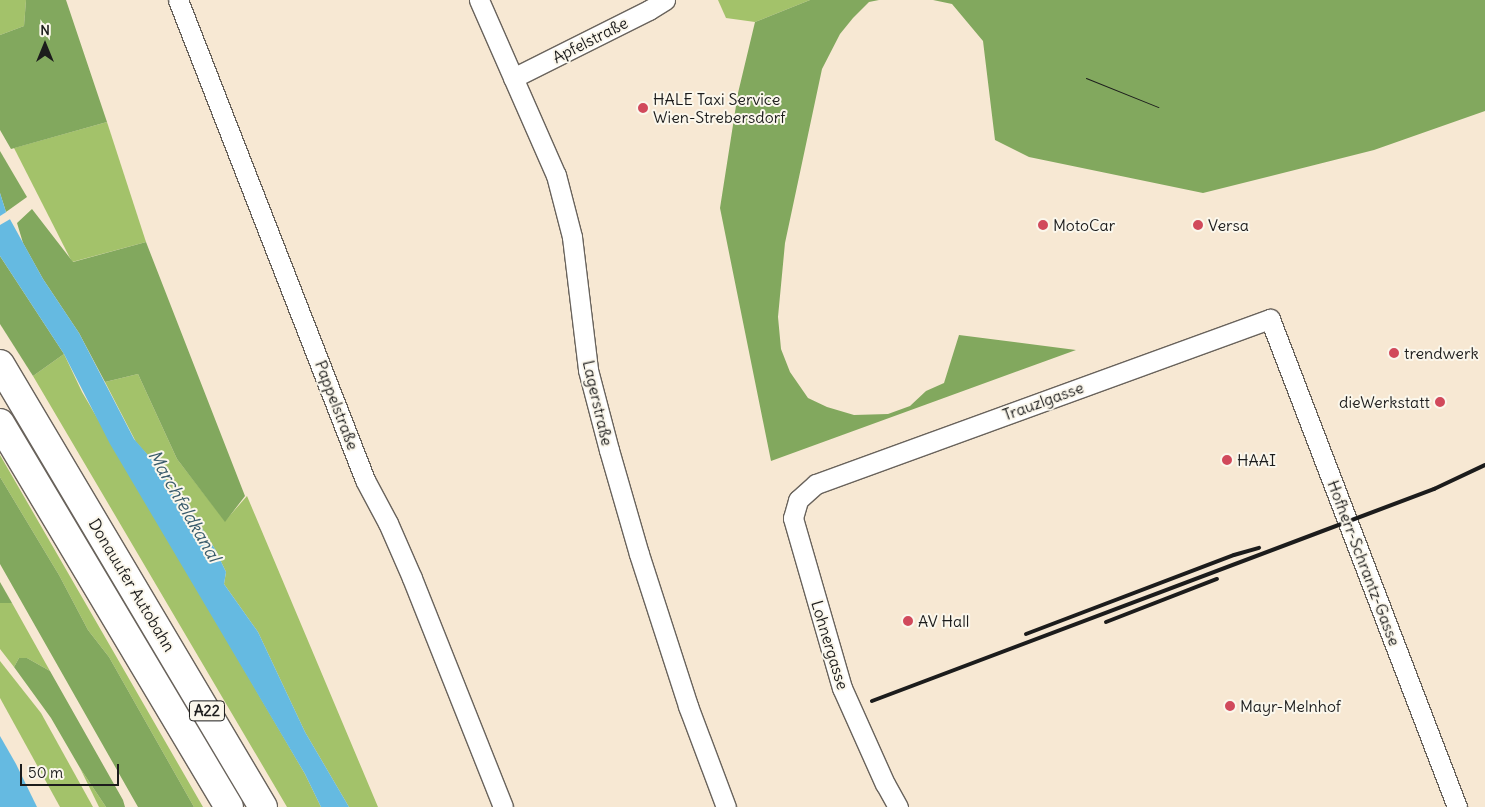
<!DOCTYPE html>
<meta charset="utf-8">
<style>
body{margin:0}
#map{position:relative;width:1485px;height:807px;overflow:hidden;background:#f7e8d3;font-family:Delius,sans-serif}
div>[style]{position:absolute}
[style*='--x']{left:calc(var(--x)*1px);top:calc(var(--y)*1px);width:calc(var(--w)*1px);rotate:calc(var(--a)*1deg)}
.green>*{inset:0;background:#a3c26a}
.forest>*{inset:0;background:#82a85e}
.water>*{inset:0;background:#65bae1}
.pier>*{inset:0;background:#f7e8d3}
.roads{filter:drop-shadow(1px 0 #69635c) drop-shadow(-1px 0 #69635c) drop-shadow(0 1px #69635c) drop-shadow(0 -1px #69635c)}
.minor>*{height:19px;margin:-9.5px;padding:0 9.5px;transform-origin:9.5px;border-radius:9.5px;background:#fff}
.highway>*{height:28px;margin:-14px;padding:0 14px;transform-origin:14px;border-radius:14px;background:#fff}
.tram>*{height:1px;margin:-0.5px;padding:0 0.5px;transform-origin:0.5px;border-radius:0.5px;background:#1c1c1c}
.rail>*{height:4px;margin:-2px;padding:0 2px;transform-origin:2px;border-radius:2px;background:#1c1c1c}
.dots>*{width:14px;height:14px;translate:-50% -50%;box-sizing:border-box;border:2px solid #fbf7ec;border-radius:50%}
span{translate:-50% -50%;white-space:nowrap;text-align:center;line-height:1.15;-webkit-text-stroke:4px #fbf7ec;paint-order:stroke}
.shield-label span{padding:1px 4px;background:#fbf7ec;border:1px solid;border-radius:4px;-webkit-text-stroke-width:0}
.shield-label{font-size:15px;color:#1c1c1c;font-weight:700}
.street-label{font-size:16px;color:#1c1c1c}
.poi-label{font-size:16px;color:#1c1c1c}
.left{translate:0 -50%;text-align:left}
.right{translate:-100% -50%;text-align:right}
.water-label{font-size:18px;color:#395b6b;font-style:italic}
.north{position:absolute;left:20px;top:20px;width:50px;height:50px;-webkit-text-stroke:4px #fbf7ec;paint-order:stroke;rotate:0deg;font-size:14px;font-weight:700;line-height:20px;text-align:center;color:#1c1c1c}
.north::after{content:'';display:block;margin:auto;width:18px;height:22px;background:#1c1c1c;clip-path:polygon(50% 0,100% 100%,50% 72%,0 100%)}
.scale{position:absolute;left:20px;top:764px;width:99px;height:22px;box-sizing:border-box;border:2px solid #1c1c1c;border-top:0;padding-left:6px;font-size:15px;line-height:18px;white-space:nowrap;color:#1c1c1c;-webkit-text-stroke:4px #fbf7ec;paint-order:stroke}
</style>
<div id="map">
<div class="green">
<div style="clip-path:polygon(0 0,26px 0,24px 26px,0 35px)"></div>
<div style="clip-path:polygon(718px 0,810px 0,755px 22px,726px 18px)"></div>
<div style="clip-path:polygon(107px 122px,146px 242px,72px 262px,14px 148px)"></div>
<div style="clip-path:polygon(64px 354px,82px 392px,305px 774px,321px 807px,287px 807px,33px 376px)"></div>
<div style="clip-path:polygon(138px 374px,177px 459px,225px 521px,247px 496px,378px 807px,349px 807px,305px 732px,258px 632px,224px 584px,226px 572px,215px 549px,196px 519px,183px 514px,161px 470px,136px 442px,105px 382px)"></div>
<div style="clip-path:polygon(0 455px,203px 807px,194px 807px,109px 657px,88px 630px,59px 575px,0 477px)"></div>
<div style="clip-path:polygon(0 603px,12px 603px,50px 671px,27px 658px,19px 658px,14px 667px,0 649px)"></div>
<div style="clip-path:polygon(0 661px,41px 713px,93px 807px,60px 807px,0 698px)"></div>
<div style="clip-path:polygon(80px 768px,106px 807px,99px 807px)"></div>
</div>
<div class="forest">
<div style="clip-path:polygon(26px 0,66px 0,107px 122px,11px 149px,0 130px,0 35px,24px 26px)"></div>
<div style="clip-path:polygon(810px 0,879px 0,869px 2px,853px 18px,840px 34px,822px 69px,785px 243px,778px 317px,781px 349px,790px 372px,808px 398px,827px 407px,854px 415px,888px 414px,910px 406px,926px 391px,944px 383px,959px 335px,1076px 350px,771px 461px,720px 208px,738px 93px,755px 22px)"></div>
<div style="clip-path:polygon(933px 0,1485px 0,1485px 111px,1374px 150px,1203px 193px,1029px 157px,995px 140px,983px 41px,952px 4px)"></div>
<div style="clip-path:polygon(0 151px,27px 197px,6px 212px,0 193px)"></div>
<div style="clip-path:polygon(32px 209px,73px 262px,146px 242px,245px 496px,225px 522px,177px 459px,138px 374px,105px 382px,79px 333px,43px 279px,23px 243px,17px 223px)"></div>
<div style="clip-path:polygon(0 256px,64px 354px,33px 376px,0 324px)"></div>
<div style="clip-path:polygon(0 477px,59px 575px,88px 630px,109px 657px,194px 807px,138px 807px,0 564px)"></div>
<div style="clip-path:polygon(0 582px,12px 603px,0 603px)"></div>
<div style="clip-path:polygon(19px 658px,27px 658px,50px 671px,123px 800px,125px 807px,106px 807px,80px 768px,51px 718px,14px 667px)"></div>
</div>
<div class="water">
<div style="clip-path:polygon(0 193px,6px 212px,43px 279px,79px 333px,134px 439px,161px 470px,183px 514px,196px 519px,215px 549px,226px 572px,224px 584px,258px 632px,305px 732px,349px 807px,321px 807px,305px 774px,110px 444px,64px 354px,0 256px)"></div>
<div style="clip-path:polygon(0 736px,16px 764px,37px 807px,0 807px)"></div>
</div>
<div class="pier">
<div style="clip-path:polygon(8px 211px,12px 218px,0 225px,0 216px)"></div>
</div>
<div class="roads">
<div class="minor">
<div style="--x:178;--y:0;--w:515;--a:68.71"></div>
<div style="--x:365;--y:480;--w:49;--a:61.9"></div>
<div style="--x:388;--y:523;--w:60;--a:66.4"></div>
<div style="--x:412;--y:578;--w:246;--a:68.3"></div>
<div style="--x:479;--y:0;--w:191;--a:66.3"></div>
<div style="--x:556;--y:175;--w:64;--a:75.5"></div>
<div style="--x:572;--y:237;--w:134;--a:83.1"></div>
<div style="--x:588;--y:370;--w:83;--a:75.3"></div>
<div style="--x:609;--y:450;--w:108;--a:73.9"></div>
<div style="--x:639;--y:554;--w:160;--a:72.1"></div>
<div style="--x:688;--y:706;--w:108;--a:69.4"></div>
<div style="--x:513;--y:78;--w:152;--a:-26.6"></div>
<div style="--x:649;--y:10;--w:19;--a:-32"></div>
<div style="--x:898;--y:807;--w:26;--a:-119"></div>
<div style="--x:885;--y:784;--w:105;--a:-114.1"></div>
<div style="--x:842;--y:688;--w:177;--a:-106.1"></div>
<div style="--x:793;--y:518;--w:19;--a:-74"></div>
<div style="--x:798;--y:500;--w:24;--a:-42"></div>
<div style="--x:816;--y:484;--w:483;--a:-20"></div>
<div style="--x:1270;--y:319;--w:523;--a:69.03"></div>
</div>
<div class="highway">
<div style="--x:0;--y:364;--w:515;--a:59.3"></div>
<div style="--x:0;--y:423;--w:447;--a:59.2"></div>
</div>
</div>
<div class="tram">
<div style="--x:1086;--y:78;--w:78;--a:21.9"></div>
</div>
<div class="rail">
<div style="--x:1106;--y:622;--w:119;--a:-21.2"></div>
<div style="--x:1026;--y:634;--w:222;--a:-20.8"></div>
<div style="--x:1234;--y:555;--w:26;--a:-16"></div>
<div style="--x:872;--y:701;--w:601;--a:-20.67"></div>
<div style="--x:1434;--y:489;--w:56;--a:-25.2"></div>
</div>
<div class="dots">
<div style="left:643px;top:108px;background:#d1495b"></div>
<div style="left:1043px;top:225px;background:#d1495b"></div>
<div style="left:1198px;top:225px;background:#d1495b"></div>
<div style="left:1394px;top:353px;background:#d1495b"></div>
<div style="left:1440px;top:402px;background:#d1495b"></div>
<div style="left:1227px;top:460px;background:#d1495b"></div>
<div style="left:908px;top:621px;background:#d1495b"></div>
<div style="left:1230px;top:706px;background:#d1495b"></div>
</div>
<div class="shield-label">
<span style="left:207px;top:711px">A22</span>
</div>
<div class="street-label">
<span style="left:590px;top:40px;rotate:-27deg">Apfelstraße</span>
<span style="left:1043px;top:401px;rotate:-20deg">Trauzlgasse</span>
<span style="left:598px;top:403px;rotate:77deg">Lagerstraße</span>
<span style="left:337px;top:405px;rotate:69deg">Pappelstraße</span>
<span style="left:1364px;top:563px;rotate:69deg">Hofherr-Schrantz-Gasse</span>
<span style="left:132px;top:585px;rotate:59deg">Donauufer Autobahn</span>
<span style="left:830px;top:645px;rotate:73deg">Lohnergasse</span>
</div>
<div class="poi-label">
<span class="left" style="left:653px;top:108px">HALE Taxi Service<br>Wien-Strebersdorf</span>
<span class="left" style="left:1053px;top:225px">MotoCar</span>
<span class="left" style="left:1208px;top:225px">Versa</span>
<span class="left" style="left:1404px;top:353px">trendwerk</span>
<span class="right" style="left:1430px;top:402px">dieWerkstatt</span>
<span class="left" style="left:1237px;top:460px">HAAI</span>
<span class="left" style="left:918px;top:621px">AV Hall</span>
<span class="left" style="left:1240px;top:706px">Mayr-Melnhof</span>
</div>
<div class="water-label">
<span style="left:184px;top:506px;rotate:60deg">Marchfeldkanal</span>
</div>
<div class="north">N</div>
<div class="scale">50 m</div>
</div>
